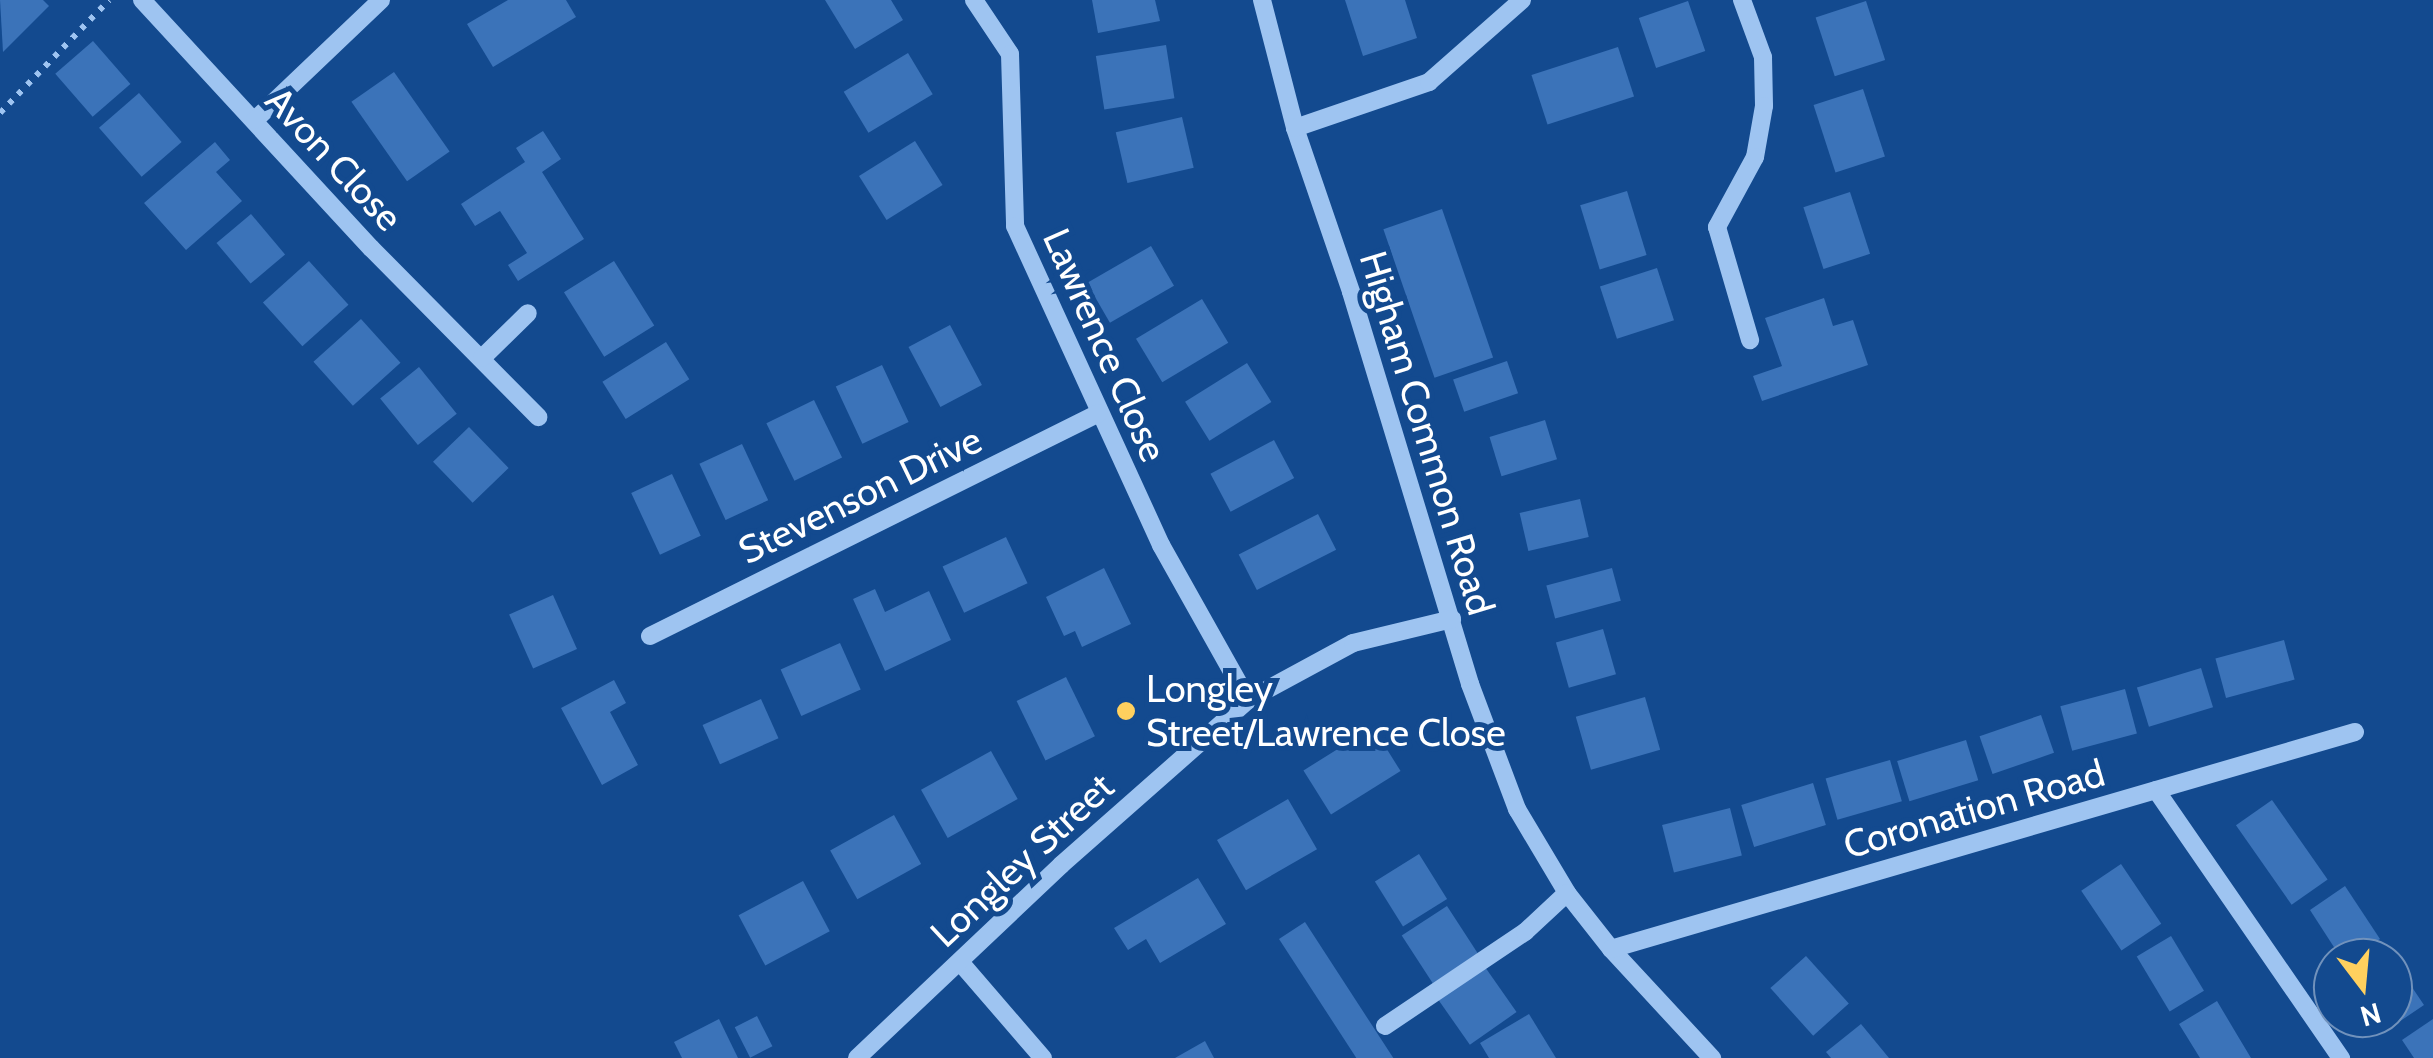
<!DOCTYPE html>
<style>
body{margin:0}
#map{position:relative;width:2433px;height:1058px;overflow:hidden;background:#134a8f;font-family:Cabin,sans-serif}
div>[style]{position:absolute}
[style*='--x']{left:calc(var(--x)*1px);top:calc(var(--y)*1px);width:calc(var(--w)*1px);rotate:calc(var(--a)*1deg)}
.building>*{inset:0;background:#3b73b9;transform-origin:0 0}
.path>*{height:6px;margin-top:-3px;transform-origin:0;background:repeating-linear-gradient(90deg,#9ec4f1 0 5px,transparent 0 13px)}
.minor>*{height:18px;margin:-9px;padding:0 9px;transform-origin:9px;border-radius:9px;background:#9ec4f1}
.dots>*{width:28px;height:28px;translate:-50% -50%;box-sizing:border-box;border:5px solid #134a8f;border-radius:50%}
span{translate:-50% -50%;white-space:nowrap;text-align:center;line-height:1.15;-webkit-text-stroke:10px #134a8f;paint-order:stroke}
.street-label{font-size:38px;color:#fff}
.poi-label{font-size:38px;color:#fff}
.left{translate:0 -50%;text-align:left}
.north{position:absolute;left:2313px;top:938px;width:100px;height:100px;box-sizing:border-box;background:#134a8f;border:2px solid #7192bc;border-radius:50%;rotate:164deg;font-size:28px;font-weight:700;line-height:40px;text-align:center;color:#fff}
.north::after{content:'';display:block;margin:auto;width:35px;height:45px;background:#ffd05e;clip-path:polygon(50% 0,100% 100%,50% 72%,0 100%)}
</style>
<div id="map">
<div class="building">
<div style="clip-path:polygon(0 0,43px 0,49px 6px,3px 52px)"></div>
<div style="clip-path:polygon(508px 0,566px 0,576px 17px,493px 67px,467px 24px)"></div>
<div style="clip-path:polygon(825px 0,891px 0,903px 20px,855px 49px)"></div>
<div style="clip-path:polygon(1092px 0,1155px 0,1160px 21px,1098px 33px)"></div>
<div style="clip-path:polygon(1345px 0,1405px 0,1417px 38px,1363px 56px)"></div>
<div style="left:1688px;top:1px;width:53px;height:52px;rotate:71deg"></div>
<div style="left:1866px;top:1px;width:62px;height:53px;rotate:72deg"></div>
<div style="left:93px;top:41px;width:57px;height:50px;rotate:49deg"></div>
<div style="left:1166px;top:45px;width:54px;height:71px;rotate:81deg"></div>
<div style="left:1618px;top:47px;width:52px;height:91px;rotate:72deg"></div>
<div style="left:908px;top:53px;width:48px;height:75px;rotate:59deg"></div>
<div style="left:394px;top:72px;width:97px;height:52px;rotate:55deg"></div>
<div style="left:1863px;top:89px;width:71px;height:52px;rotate:72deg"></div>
<div style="left:139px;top:93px;width:65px;height:53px;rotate:49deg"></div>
<div style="left:1182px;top:117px;width:52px;height:68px;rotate:77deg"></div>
<div style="clip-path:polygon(543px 131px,561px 159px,542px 172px,584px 239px,518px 281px,508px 265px,527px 253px,500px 211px,475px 226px,461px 204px,525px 162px,516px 148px)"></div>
<div style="left:915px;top:141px;width:52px;height:66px;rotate:58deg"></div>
<div style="clip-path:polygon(215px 142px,230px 160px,216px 172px,242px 201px,186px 250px,144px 203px)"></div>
<div style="left:1627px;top:191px;width:67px;height:49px;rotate:73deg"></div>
<div style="left:1850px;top:192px;width:65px;height:49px;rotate:72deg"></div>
<div style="left:1442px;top:209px;width:157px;height:62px;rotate:71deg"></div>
<div style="left:251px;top:214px;width:53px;height:45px;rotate:50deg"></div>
<div style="left:1151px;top:246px;width:46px;height:74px;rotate:60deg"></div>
<div style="left:309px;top:261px;width:59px;height:62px;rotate:48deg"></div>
<div style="left:614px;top:261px;width:76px;height:59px;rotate:58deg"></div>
<div style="left:1657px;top:268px;width:55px;height:60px;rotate:72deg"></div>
<div style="clip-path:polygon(1824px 298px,1833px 326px,1853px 320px,1868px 365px,1762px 401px,1753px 376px,1782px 366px,1765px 318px)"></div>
<div style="left:1202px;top:299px;width:51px;height:77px;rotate:59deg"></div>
<div style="left:361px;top:319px;width:59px;height:64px;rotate:48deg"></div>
<div style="left:950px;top:325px;width:68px;height:47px;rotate:62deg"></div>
<div style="left:666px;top:342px;width:44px;height:75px;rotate:58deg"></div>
<div style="left:1507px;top:361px;width:34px;height:57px;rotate:71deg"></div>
<div style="left:1247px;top:363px;width:46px;height:73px;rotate:58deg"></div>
<div style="left:882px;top:365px;width:63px;height:51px;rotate:65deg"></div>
<div style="left:419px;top:367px;width:60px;height:50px;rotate:51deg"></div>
<div style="left:814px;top:400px;width:64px;height:53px;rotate:64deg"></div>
<div style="left:1545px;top:420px;width:41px;height:58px;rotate:73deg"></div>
<div style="left:469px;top:427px;width:57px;height:50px;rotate:46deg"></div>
<div style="left:1274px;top:440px;width:43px;height:72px;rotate:62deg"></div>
<div style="left:742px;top:444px;width:62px;height:47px;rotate:65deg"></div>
<div style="left:672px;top:474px;width:68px;height:45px;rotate:65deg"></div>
<div style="left:1580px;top:499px;width:39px;height:62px;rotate:77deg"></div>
<div style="left:1318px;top:514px;width:40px;height:89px;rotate:63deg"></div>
<div style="left:1006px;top:537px;width:51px;height:70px;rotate:65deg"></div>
<div style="clip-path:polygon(1104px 568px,1131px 624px,1082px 647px,1075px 631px,1064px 636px,1046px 597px)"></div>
<div style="left:1612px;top:568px;width:34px;height:68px;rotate:75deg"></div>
<div style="clip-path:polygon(875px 589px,885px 612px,929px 591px,951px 640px,885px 671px,853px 599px)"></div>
<div style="left:553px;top:595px;width:59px;height:48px;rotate:66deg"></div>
<div style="left:1603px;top:629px;width:47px;height:49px;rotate:74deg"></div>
<div style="left:2284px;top:640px;width:41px;height:71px;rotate:75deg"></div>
<div style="left:840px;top:643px;width:51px;height:65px;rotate:66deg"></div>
<div style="left:2201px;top:668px;width:41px;height:67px;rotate:73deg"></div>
<div style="left:1066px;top:677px;width:66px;height:55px;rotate:64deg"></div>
<div style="clip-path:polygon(614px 680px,626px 703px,610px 712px,638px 765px,602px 785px,561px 708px)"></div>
<div style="left:2125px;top:689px;width:46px;height:67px;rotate:75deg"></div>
<div style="left:1645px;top:697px;width:55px;height:72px;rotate:74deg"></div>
<div style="left:761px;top:699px;width:43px;height:64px;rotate:66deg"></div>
<div style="left:2041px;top:715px;width:40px;height:65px;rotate:71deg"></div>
<div style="left:1373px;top:727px;width:52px;height:82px;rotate:58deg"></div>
<div style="left:1966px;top:740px;width:42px;height:72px;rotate:73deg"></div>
<div style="left:991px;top:751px;width:55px;height:80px;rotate:61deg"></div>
<div style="left:1890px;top:760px;width:43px;height:67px;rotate:74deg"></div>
<div style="left:1813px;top:783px;width:44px;height:75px;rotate:73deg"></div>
<div style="left:1288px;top:799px;width:58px;height:82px;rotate:60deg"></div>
<div style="left:2272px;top:800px;width:97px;height:44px;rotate:55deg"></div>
<div style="left:1730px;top:808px;width:49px;height:70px;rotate:76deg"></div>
<div style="left:894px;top:815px;width:56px;height:73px;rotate:61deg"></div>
<div style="left:1419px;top:854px;width:53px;height:52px;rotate:58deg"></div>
<div style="left:2121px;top:864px;width:72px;height:48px;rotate:56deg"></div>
<div style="clip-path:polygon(1198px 878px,1226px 924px,1160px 963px,1146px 939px,1128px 950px,1114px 928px)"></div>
<div style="left:803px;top:881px;width:57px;height:73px;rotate:62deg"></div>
<div style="clip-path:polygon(2345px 886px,2380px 939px,2352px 958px,2341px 958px,2310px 910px)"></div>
<div style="left:1447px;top:906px;width:57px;height:54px;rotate:57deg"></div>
<div style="left:1305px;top:922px;width:163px;height:31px;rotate:57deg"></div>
<div style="left:2171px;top:936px;width:64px;height:40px;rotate:59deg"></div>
<div style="left:1806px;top:956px;width:64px;height:48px;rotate:48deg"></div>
<div style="clip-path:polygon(2393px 959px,2424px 1005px,2390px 1028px,2383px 1018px,2393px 1018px)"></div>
<div style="left:1485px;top:967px;width:55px;height:57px;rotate:55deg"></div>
<div style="clip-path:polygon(2217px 1001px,2236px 1033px,2251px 1058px,2200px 1058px,2179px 1024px)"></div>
<div style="clip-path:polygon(1529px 1014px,1556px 1058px,1489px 1058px,1480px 1043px)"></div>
<div style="left:757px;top:1016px;width:34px;height:25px;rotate:63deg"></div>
<div style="clip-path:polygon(719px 1019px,738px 1058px,682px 1058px,674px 1042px)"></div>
<div style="clip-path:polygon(2433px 1019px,2433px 1058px,2414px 1058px,2402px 1040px)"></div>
<div style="clip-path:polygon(1861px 1024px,1889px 1058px,1831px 1058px,1826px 1052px)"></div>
<div style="clip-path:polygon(1205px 1041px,1214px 1058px,1175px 1058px)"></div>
</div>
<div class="path">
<div style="--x:0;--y:113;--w:157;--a:-46"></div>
</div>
<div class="minor">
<div style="--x:142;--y:0;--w:338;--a:47.3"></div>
<div style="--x:371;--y:248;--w:238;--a:45.3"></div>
<div style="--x:974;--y:0;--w:65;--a:56.3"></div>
<div style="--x:1010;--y:54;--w:172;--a:88.3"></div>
<div style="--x:1015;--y:226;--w:351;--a:65.4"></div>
<div style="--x:1161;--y:545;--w:178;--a:60.7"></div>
<div style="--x:1262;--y:0;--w:132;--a:75.5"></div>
<div style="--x:1295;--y:128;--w:173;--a:71.1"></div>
<div style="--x:1351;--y:292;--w:410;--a:73.1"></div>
<div style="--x:1470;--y:684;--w:134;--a:69.4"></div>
<div style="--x:1517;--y:809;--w:98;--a:59.2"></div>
<div style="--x:1567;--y:893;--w:71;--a:51.8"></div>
<div style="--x:1611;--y:949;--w:149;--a:47.2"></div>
<div style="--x:1742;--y:0;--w:61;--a:69.8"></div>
<div style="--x:1763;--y:57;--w:49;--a:88.8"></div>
<div style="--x:1764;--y:106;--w:52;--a:100"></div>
<div style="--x:1755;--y:157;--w:80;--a:118.5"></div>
<div style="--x:1717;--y:227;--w:118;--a:73.7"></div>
<div style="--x:255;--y:120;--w:174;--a:-43.6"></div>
<div style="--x:1295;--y:128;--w:142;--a:-18.9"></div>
<div style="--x:1429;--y:82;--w:124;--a:-41.4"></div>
<div style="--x:482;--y:358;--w:64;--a:-44.4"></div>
<div style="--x:650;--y:636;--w:501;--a:-26.41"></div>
<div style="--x:2156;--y:790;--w:326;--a:55.4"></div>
<div style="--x:1611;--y:949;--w:775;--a:-16.26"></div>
<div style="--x:960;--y:962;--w:127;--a:49.2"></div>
<div style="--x:1385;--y:1026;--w:169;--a:-33.9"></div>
<div style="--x:1525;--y:932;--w:57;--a:-42.9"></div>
<div style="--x:857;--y:1058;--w:281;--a:-43.4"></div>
<div style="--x:1061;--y:865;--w:249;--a:-41.4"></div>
<div style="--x:1248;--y:700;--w:119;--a:-28.5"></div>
<div style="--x:1353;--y:643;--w:102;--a:-13.6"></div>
</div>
<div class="dots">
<div style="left:1126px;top:711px;background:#ffd05e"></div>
</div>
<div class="street-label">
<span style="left:334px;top:159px;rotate:47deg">Avon Close</span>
<span style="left:1105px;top:345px;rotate:66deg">Lawrence Close</span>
<span style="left:1427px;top:433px;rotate:73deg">Higham Common Road</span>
<span style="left:860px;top:495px;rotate:-26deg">Stevenson Drive</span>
<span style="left:1974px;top:809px;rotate:-16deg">Coronation Road</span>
<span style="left:1022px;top:860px;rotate:-43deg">Longley Street</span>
</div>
<div class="poi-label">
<span class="left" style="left:1146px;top:711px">Longley<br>Street/Lawrence Close</span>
</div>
<div class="north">N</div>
</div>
